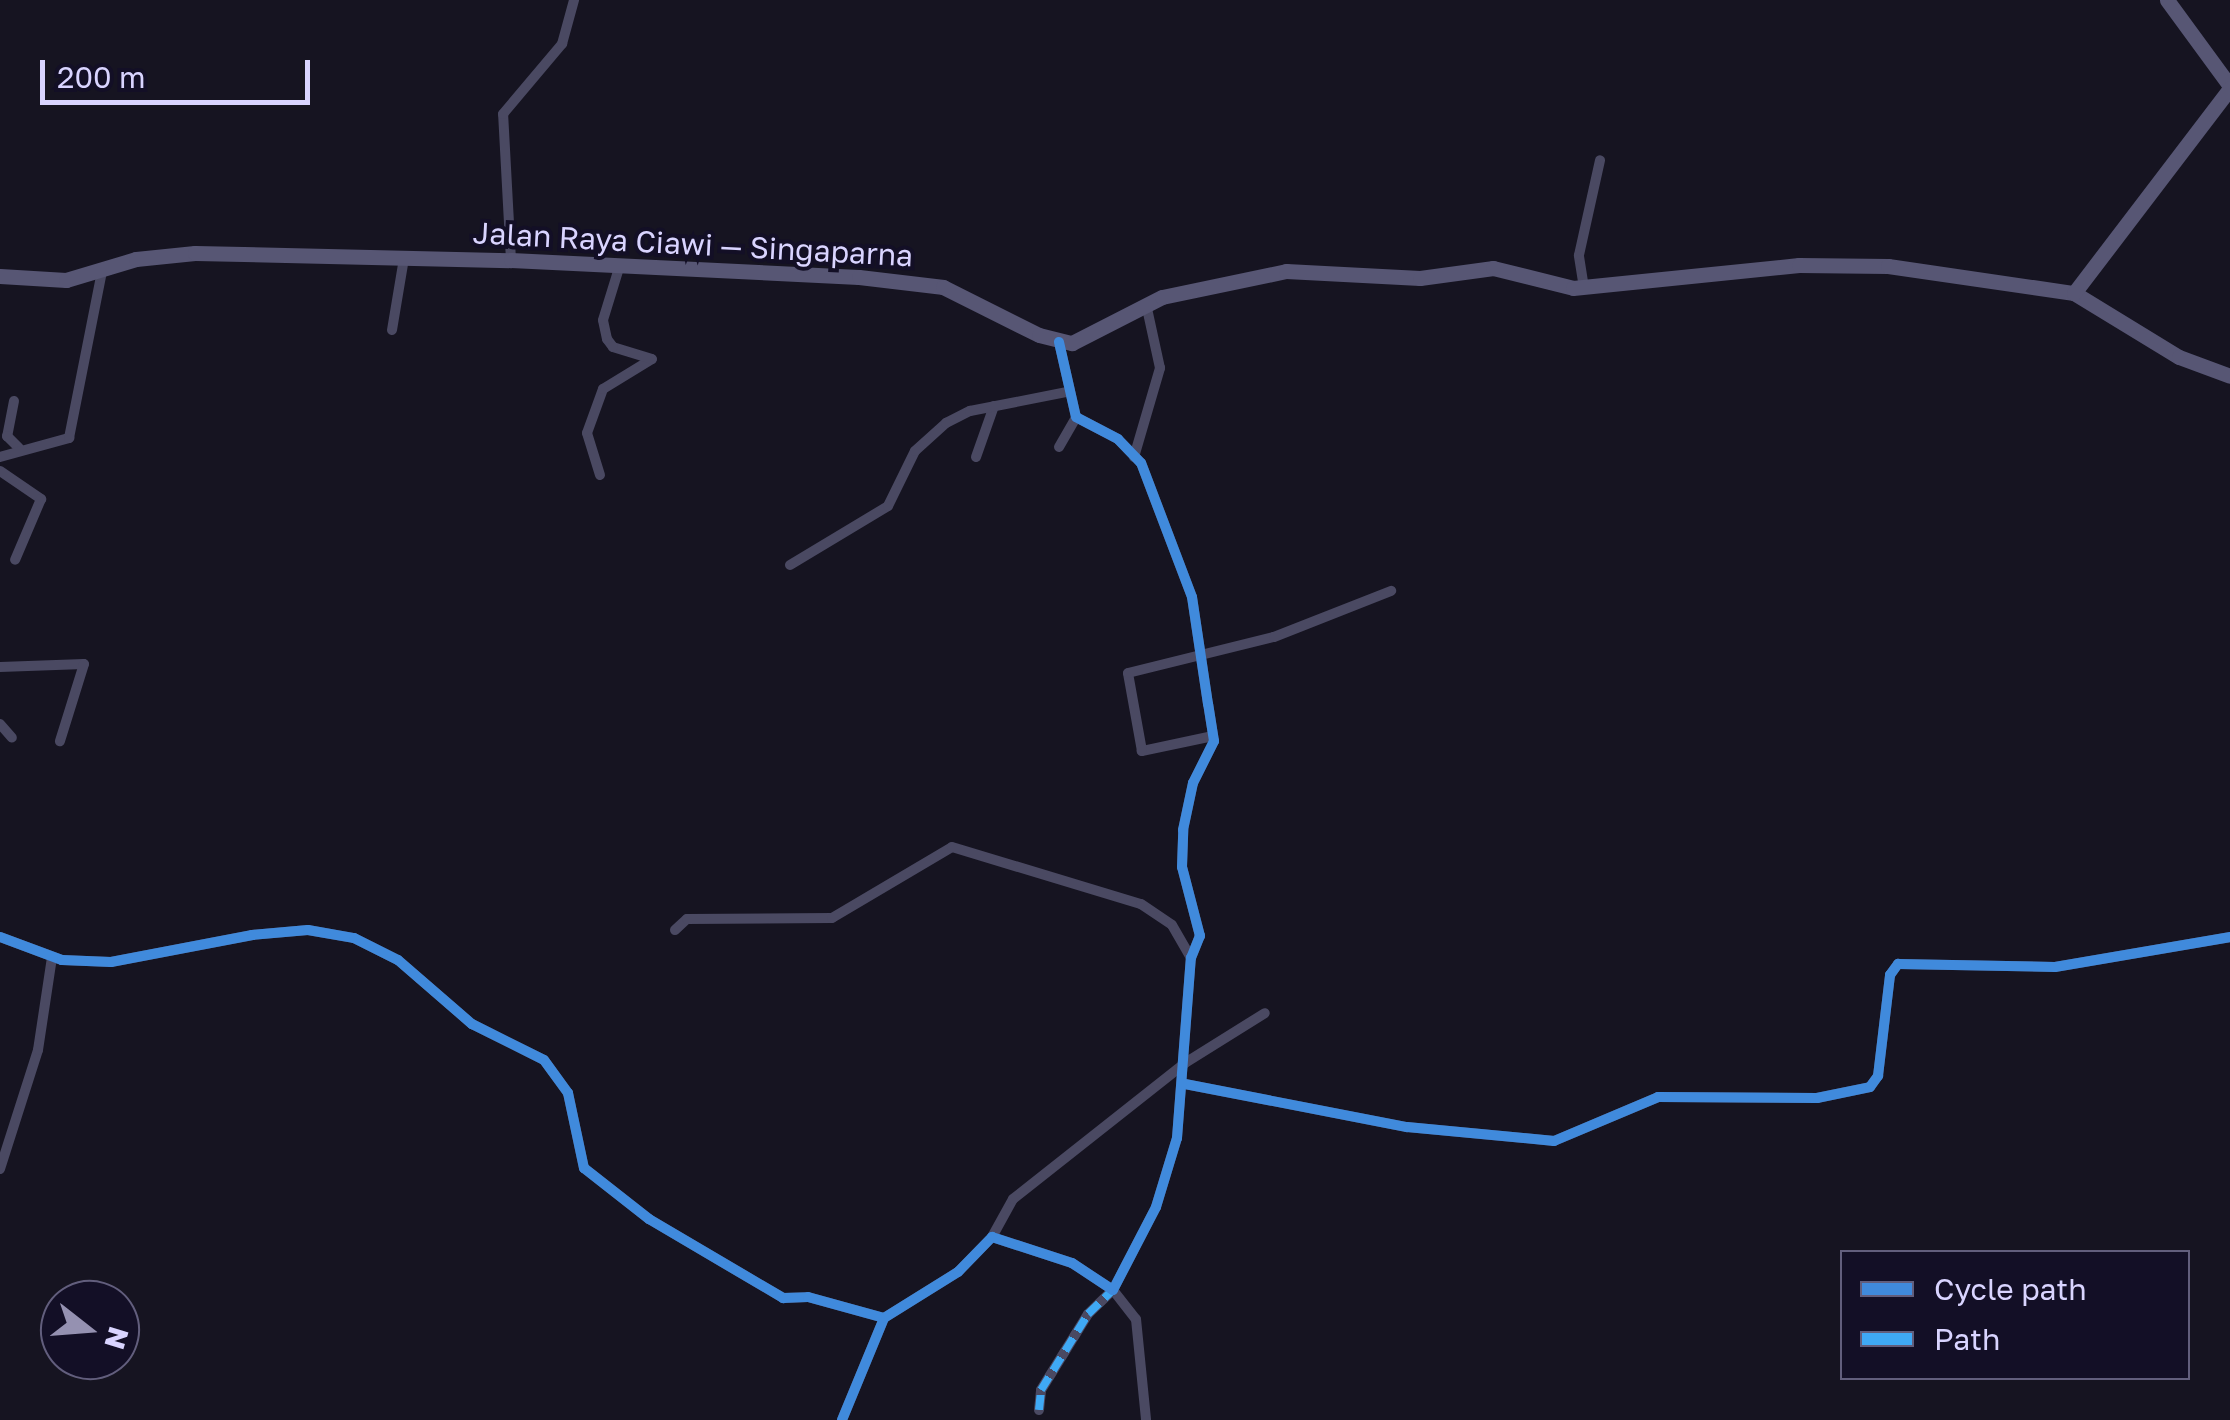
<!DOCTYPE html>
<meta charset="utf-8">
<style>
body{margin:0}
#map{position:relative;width:2230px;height:1420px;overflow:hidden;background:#161421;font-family:"Golos Text",sans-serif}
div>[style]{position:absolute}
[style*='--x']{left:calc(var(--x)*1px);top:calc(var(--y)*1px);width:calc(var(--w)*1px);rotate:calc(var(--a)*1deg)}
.street>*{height:10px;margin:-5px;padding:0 5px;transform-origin:5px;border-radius:5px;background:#4a4962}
.secondary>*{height:15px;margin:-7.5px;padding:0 7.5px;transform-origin:7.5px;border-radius:7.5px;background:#575674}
.quiet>*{height:8px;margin-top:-4px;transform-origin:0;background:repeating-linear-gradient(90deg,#3fa9f5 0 15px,transparent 0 23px)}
.cycleway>*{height:10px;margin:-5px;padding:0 5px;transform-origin:5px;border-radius:5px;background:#408adc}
span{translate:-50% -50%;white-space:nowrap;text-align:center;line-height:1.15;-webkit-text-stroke:8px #130f26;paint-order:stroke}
.street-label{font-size:30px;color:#d9d4ff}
.legend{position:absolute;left:1840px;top:1250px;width:350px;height:130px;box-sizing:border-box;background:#130f26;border:2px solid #625e7d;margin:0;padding:12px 18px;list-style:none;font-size:30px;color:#d9d4ff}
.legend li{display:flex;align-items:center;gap:20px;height:50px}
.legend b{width:50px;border:2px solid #625e7d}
.north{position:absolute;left:40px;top:1280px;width:100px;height:100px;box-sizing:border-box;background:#130f26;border:2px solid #625e7d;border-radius:50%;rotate:107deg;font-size:28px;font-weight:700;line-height:40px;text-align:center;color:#d9d4ff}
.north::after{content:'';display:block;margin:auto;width:35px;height:45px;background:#9591b1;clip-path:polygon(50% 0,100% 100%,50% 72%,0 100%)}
.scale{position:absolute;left:40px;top:60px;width:270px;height:45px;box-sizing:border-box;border:5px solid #d9d4ff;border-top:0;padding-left:12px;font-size:30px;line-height:35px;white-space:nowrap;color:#d9d4ff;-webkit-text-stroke:8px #130f26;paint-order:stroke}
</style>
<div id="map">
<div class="street">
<div style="--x:511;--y:260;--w:146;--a:-93.1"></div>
<div style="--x:503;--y:114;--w:92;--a:-49.9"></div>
<div style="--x:562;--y:44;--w:46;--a:-74.7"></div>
<div style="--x:1584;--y:288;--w:33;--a:-99"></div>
<div style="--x:1579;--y:255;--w:97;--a:-77.5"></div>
<div style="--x:392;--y:330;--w:73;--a:-80.5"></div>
<div style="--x:14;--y:401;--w:36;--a:101"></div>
<div style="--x:7;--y:436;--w:17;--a:45"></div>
<div style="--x:1059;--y:447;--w:34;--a:-60"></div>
<div style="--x:0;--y:457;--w:72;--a:-15.4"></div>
<div style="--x:69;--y:438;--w:170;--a:-78.8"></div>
<div style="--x:976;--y:457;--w:54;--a:-70.6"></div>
<div style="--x:1134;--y:457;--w:93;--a:-73.7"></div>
<div style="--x:1160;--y:368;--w:66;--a:-102.3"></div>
<div style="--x:0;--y:471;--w:50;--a:34.3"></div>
<div style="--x:41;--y:499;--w:66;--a:113.1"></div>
<div style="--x:600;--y:475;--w:44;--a:-107.2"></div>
<div style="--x:587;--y:433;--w:47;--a:-70"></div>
<div style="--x:603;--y:389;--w:57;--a:-31.5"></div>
<div style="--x:652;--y:359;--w:41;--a:-162.9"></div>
<div style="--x:613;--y:347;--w:10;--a:-127"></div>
<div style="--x:607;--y:339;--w:19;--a:-102"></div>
<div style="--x:603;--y:320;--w:54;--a:-72.9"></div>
<div style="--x:790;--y:565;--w:114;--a:-31"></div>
<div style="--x:888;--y:506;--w:61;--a:-63.9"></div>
<div style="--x:915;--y:451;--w:42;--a:-42.1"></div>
<div style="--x:946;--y:423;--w:27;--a:-27"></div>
<div style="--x:970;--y:411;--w:99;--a:-11.1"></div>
<div style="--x:0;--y:667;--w:84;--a:-2"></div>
<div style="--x:84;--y:664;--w:81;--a:107.3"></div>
<div style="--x:0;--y:724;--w:18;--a:49"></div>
<div style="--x:1213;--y:736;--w:73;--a:168.1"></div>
<div style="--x:1142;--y:751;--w:79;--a:-100.2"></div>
<div style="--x:1128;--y:673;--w:150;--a:-13.9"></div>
<div style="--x:1274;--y:637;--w:126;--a:-21.5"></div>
<div style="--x:675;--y:930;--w:16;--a:-43"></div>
<div style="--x:687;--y:919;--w:145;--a:-0.4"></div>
<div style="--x:832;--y:918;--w:139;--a:-30.6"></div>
<div style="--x:952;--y:847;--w:197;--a:16.8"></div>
<div style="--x:1141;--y:904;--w:37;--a:34"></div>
<div style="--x:1172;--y:925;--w:38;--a:60"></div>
<div style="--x:0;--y:937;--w:66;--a:20.4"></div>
<div style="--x:62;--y:960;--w:49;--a:2.3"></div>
<div style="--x:111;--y:962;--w:144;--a:-10.8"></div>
<div style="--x:252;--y:935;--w:56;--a:-5.1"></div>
<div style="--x:308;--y:930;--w:47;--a:9.9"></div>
<div style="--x:354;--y:938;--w:49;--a:26.6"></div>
<div style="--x:398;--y:960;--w:98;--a:40.9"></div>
<div style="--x:472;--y:1024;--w:80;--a:26.6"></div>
<div style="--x:544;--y:1060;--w:41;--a:54"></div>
<div style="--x:568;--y:1093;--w:77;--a:78"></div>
<div style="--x:584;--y:1168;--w:83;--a:38.1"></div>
<div style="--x:649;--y:1219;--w:156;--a:30.5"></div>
<div style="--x:783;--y:1298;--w:25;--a:-2"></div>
<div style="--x:808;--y:1297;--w:79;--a:15.4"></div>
<div style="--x:1185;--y:1084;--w:226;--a:11"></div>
<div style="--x:1407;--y:1127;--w:148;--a:5.4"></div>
<div style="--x:1554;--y:1141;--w:113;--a:-22.9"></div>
<div style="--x:1658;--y:1097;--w:159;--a:0.4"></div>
<div style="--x:1817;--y:1098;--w:54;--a:-11.7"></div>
<div style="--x:1870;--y:1087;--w:14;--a:-54"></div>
<div style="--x:1878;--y:1076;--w:102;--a:-83.2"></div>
<div style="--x:1890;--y:975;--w:14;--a:-54"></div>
<div style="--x:1898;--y:964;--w:157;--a:1.1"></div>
<div style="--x:2055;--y:967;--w:178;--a:-9.7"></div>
<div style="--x:0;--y:1169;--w:125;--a:-72.3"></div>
<div style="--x:38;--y:1050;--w:94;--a:-81.4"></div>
<div style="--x:992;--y:1237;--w:43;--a:-61.1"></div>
<div style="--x:1013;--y:1199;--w:219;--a:-38.3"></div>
<div style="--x:1185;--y:1063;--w:94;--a:-32"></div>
<div style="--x:1039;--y:1410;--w:20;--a:-84"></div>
<div style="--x:1041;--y:1390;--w:89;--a:-58.3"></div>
<div style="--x:1088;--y:1314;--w:35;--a:-44"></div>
<div style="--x:1113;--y:1290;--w:37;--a:52"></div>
<div style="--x:1136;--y:1319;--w:101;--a:84.3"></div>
<div style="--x:842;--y:1420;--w:110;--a:-67.6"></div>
<div style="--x:884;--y:1318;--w:87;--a:-31.9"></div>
<div style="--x:958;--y:1272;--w:49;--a:-45.8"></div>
<div style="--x:992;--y:1237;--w:84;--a:18"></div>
<div style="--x:1072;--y:1263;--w:49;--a:33.4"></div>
<div style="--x:1113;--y:1290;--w:93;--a:-62.6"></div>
<div style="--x:1156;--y:1207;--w:72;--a:-73.1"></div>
<div style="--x:1177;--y:1138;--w:181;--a:-85.6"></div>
<div style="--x:1191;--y:958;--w:24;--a:-68"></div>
<div style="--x:1200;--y:936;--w:71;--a:-104.6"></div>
<div style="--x:1182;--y:867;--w:37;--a:-88"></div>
<div style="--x:1183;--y:830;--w:48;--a:-78"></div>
<div style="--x:1193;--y:783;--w:47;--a:-63.4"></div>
<div style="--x:1214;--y:741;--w:37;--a:-99"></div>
<div style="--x:1208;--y:704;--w:108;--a:-98.5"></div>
<div style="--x:1192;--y:597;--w:143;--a:-110.8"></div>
<div style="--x:1141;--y:463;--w:33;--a:-134"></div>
<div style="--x:1118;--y:439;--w:47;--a:-152.4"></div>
<div style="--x:1076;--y:417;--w:77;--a:-102.8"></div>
</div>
<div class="secondary">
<div style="--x:2167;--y:0;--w:107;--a:53.8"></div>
<div style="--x:0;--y:276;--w:66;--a:3.5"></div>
<div style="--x:66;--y:280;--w:73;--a:-16.7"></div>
<div style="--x:136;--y:259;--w:59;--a:-5.8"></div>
<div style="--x:195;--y:253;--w:316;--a:1.3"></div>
<div style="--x:511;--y:260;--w:348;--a:2.8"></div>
<div style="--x:859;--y:277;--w:85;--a:6.8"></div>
<div style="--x:943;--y:287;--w:107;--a:26.6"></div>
<div style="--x:1039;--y:335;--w:34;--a:14"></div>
<div style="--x:1072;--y:343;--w:101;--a:-27.1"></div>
<div style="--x:1162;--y:297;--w:127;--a:-11.8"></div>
<div style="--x:1286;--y:271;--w:134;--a:3"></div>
<div style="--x:1420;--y:278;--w:74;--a:-7.8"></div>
<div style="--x:1493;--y:268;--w:82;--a:14"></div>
<div style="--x:1573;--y:288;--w:227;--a:-5.8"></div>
<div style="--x:1799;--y:265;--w:89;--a:0.6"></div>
<div style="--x:1888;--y:266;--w:188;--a:8.3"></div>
<div style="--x:2074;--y:293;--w:123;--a:31.4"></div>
<div style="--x:2179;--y:357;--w:54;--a:20.4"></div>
<div style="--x:2074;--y:293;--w:258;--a:-52.7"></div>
</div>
<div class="quiet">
<div style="--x:1039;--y:1410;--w:20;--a:-84"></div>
<div style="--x:1041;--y:1390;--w:89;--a:-58.3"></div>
<div style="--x:1088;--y:1314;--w:35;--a:-44"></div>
</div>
<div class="cycleway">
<div style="--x:0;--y:937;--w:66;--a:20.4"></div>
<div style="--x:62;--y:960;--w:49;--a:2.3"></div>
<div style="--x:111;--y:962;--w:144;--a:-10.8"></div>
<div style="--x:252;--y:935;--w:56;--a:-5.1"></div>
<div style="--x:308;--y:930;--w:47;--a:9.9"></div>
<div style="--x:354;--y:938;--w:49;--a:26.6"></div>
<div style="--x:398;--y:960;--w:98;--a:40.9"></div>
<div style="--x:472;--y:1024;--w:80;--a:26.6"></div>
<div style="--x:544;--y:1060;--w:41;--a:54"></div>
<div style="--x:568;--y:1093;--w:77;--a:78"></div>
<div style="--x:584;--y:1168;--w:83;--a:38.1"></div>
<div style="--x:649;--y:1219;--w:156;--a:30.5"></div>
<div style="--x:783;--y:1298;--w:25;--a:-2"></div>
<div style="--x:808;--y:1297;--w:79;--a:15.4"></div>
<div style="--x:1185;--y:1084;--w:226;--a:11"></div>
<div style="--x:1407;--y:1127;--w:148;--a:5.4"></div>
<div style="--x:1554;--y:1141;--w:113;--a:-22.9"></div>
<div style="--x:1658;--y:1097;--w:159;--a:0.4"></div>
<div style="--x:1817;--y:1098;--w:54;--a:-11.7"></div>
<div style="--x:1870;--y:1087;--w:14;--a:-54"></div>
<div style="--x:1878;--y:1076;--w:102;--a:-83.2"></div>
<div style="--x:1890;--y:975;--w:14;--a:-54"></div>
<div style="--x:1898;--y:964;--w:157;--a:1.1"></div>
<div style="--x:2055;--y:967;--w:178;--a:-9.7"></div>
<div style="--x:842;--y:1420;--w:110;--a:-67.6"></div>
<div style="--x:884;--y:1318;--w:87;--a:-31.9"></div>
<div style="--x:958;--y:1272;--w:49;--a:-45.8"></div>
<div style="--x:992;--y:1237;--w:84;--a:18"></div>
<div style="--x:1072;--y:1263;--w:49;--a:33.4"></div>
<div style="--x:1113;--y:1290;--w:93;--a:-62.6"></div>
<div style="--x:1156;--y:1207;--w:72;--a:-73.1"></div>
<div style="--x:1177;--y:1138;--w:181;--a:-85.6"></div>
<div style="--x:1191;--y:958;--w:24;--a:-68"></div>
<div style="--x:1200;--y:936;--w:71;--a:-104.6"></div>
<div style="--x:1182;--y:867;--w:37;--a:-88"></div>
<div style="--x:1183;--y:830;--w:48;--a:-78"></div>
<div style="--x:1193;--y:783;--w:47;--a:-63.4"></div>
<div style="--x:1214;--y:741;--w:37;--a:-99"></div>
<div style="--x:1208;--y:704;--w:108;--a:-98.5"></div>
<div style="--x:1192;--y:597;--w:143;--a:-110.8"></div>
<div style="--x:1141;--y:463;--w:33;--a:-134"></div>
<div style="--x:1118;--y:439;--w:47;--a:-152.4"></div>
<div style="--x:1076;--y:417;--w:77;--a:-102.8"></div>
</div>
<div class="street-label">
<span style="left:693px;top:244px;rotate:3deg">Jalan Raya Ciawi — Singaparna</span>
</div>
<ul class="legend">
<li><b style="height:12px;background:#408adc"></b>Cycle path</li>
<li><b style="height:12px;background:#3fa9f5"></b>Path</li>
</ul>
<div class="north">N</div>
<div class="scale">200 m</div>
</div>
